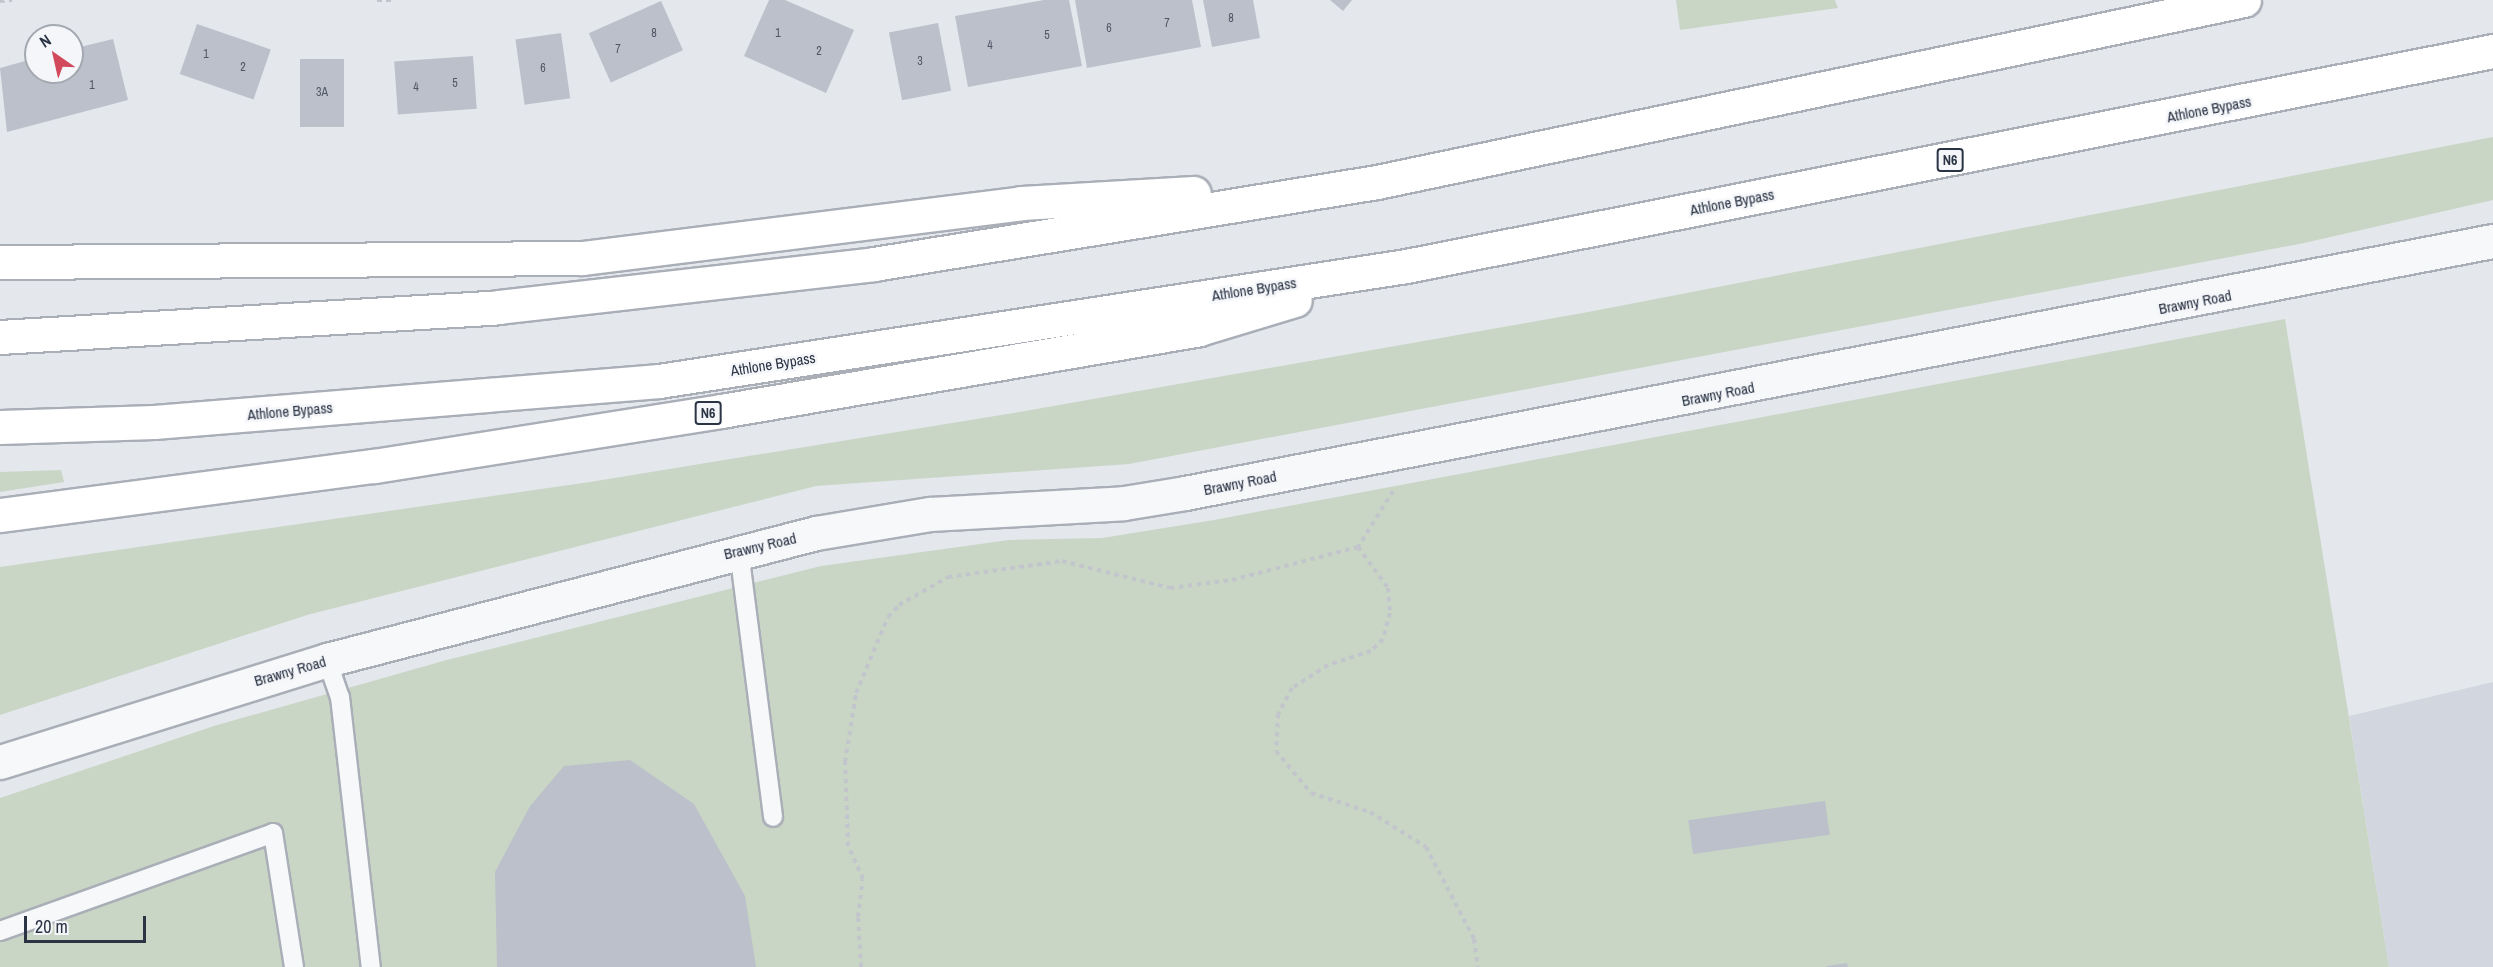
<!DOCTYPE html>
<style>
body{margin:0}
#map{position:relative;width:2493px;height:967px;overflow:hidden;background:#e4e7ec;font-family:"Archivo Narrow",sans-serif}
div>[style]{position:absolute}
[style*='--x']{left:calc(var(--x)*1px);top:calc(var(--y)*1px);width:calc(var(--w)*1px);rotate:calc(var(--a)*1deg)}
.built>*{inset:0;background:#d2d6de}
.green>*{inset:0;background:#c9d6c5}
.building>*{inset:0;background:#bbc0ca;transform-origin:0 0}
.path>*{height:4px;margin-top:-2px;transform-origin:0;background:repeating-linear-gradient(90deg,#c2c5cb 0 4.5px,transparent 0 9px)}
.roads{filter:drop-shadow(2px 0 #a9aeb7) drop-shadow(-2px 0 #a9aeb7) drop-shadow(0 2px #a9aeb7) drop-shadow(0 -2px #a9aeb7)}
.service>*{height:18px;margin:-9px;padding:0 9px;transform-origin:9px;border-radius:9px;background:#f7f8fa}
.minor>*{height:33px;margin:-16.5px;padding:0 16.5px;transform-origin:16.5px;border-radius:16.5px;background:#f7f8fa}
.trunk>*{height:33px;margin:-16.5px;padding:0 16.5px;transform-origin:16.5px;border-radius:16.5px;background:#fff}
span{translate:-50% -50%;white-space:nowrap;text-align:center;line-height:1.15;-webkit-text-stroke:5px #f4f6f9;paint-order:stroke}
.number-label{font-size:12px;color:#4f5766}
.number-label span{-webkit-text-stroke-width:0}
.shield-label span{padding:2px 4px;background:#f4f6f9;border:2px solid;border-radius:4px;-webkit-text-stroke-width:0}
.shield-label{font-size:14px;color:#2b3445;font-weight:700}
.street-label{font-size:15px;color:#2b3445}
.north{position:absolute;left:24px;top:24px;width:60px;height:60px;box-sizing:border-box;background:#f4f6f9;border:2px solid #a4a8b1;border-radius:50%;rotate:326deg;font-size:16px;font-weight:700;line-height:24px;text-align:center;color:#2b3445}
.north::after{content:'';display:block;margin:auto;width:21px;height:27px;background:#d1495b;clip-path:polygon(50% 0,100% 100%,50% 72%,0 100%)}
.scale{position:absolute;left:24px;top:916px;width:122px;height:27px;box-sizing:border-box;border:3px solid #2b3445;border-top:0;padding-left:8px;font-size:18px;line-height:21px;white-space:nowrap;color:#2b3445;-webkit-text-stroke:4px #f4f6f9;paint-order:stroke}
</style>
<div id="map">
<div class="built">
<div style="clip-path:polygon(2493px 682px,2493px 967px,2389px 967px,2349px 716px)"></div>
</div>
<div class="green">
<div style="clip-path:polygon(1676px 0,1835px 0,1838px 8px,1680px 30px)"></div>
<div style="clip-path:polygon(2493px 137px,2493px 200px,2304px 243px,1129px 464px,816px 486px,307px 615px,0 715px,0 567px,590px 482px,1025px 411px,1583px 313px)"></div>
<div style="clip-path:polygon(2285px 319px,2389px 967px,0 967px,0 798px,214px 726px,443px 661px,821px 566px,1009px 540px,1102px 538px,1214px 520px)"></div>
<div style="clip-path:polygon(61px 470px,64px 482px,0 492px,0 472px)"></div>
</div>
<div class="building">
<div style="clip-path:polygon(769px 0,785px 0,854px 30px,826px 93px,744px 56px)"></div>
<div style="clip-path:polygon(1044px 0,1069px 0,1082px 66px,968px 87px,955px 16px)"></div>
<div style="clip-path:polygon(1075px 0,1192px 0,1201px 47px,1087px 68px)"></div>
<div style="clip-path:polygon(1203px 0,1253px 0,1260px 38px,1212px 47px)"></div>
<div style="clip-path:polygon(1330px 0,1352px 0,1343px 11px)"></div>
<div style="left:661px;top:1px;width:54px;height:79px;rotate:66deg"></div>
<div style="left:938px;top:23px;width:69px;height:50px;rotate:79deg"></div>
<div style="left:197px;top:24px;width:78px;height:53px;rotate:19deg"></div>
<div style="left:561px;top:33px;width:66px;height:46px;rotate:82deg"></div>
<div style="clip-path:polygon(113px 39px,128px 100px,7px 132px,0 68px,36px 58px,36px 72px,72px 72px,72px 49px)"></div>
<div style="left:473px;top:56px;width:53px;height:79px;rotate:86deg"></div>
<div style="left:344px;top:59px;width:68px;height:44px;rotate:90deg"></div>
<div style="clip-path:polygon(630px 760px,694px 804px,745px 896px,756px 967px,497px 967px,495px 872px,530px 806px,564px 766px)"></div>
<div style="left:1825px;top:801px;width:34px;height:138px;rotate:82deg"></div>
<div style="clip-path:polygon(1847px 963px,1848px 967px,1827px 967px,1827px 966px)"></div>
</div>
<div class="path">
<div style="--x:377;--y:0;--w:17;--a:0"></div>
<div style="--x:0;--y:1;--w:12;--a:-5"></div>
<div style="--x:1393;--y:491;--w:66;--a:122"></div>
<div style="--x:1358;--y:547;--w:51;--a:53.8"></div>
<div style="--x:1388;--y:588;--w:25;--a:85"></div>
<div style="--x:1390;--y:613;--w:27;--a:105"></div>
<div style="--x:1383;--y:639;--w:17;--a:135"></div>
<div style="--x:1371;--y:651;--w:45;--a:162"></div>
<div style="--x:1328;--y:665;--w:43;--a:147.4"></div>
<div style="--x:1292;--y:688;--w:30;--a:118"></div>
<div style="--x:1278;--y:714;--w:37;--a:93"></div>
<div style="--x:1276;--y:751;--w:55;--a:50.2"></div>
<div style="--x:1311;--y:793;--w:62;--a:17.9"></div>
<div style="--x:1370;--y:812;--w:66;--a:32"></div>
<div style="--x:1426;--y:847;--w:104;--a:62.4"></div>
<div style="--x:1474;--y:939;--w:28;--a:82"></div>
<div style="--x:861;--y:967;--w:50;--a:-93.4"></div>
<div style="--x:858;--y:917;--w:38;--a:-83"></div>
<div style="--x:863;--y:879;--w:36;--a:-114"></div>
<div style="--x:848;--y:846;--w:84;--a:-92"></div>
<div style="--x:845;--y:762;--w:70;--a:-80.9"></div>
<div style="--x:856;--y:693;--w:82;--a:-67.2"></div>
<div style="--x:888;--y:617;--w:16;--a:-47"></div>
<div style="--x:899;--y:605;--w:56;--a:-29.7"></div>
<div style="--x:948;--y:577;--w:115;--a:-8"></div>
<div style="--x:1062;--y:561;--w:111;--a:14"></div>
<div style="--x:1170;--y:588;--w:63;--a:-7.4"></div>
<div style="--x:1232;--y:580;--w:130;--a:-14.7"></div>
</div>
<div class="roads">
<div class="service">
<div style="--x:739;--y:551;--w:268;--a:82.7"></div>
<div style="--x:327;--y:660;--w:39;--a:71"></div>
<div style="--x:340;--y:697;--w:272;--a:83.5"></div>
<div style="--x:0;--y:931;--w:290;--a:-19.7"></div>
<div style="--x:273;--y:833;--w:136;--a:81.1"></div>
</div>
<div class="minor">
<div style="--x:0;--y:762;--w:343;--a:-17.3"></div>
<div style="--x:327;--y:660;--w:505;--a:-14.56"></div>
<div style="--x:816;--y:533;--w:116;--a:-9.5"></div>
<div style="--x:930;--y:514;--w:194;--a:-3.2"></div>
<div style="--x:1124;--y:503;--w:62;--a:-9.3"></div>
<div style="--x:1185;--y:493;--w:1332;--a:-10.91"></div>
</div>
<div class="trunk">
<div style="--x:0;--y:262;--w:582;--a:-0.39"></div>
<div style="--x:582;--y:258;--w:442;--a:-7.1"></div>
<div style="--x:1021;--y:203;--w:173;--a:-3.3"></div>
<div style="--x:0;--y:337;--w:499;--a:-3.4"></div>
<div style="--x:498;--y:307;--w:378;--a:-6.5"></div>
<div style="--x:874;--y:264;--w:510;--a:-9.26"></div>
<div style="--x:1377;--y:182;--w:886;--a:-11.86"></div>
<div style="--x:0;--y:427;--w:154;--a:-1.9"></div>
<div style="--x:154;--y:422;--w:507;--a:-4.64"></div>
<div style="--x:659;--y:381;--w:756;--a:-8.75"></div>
<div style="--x:1406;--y:266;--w:1108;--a:-11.19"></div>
<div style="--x:0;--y:515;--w:377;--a:-7.5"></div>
<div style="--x:374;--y:466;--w:351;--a:-9"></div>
<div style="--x:721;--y:411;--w:485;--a:-9.7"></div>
<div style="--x:1199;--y:329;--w:100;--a:-16.8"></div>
</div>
</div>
<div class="number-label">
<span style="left:1231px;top:19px">8</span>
<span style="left:1167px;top:24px">7</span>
<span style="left:1109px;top:29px">6</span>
<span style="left:654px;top:34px">8</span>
<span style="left:778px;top:34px">1</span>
<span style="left:1047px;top:36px">5</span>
<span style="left:990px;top:46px">4</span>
<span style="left:618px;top:50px">7</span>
<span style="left:819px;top:52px">2</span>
<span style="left:206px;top:55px">1</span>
<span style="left:920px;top:62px">3</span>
<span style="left:243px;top:68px">2</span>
<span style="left:543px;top:69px">6</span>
<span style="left:455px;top:84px">5</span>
<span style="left:92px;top:86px">1</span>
<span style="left:416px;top:88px">4</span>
<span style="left:322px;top:93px">3A</span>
</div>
<div class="shield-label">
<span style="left:1950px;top:160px">N6</span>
<span style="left:708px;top:413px">N6</span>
</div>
<div class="street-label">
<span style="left:2209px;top:109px;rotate:-11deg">Athlone Bypass</span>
<span style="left:1732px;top:202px;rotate:-11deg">Athlone Bypass</span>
<span style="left:1254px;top:289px;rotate:-9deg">Athlone Bypass</span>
<span style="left:2195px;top:302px;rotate:-11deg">Brawny Road</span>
<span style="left:773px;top:364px;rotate:-9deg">Athlone Bypass</span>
<span style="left:1718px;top:394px;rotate:-11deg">Brawny Road</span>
<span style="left:290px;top:411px;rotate:-5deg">Athlone Bypass</span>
<span style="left:1240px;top:483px;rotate:-11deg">Brawny Road</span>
<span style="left:760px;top:546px;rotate:-13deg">Brawny Road</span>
<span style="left:290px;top:671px;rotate:-16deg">Brawny Road</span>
</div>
<div class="north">N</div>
<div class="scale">20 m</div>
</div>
